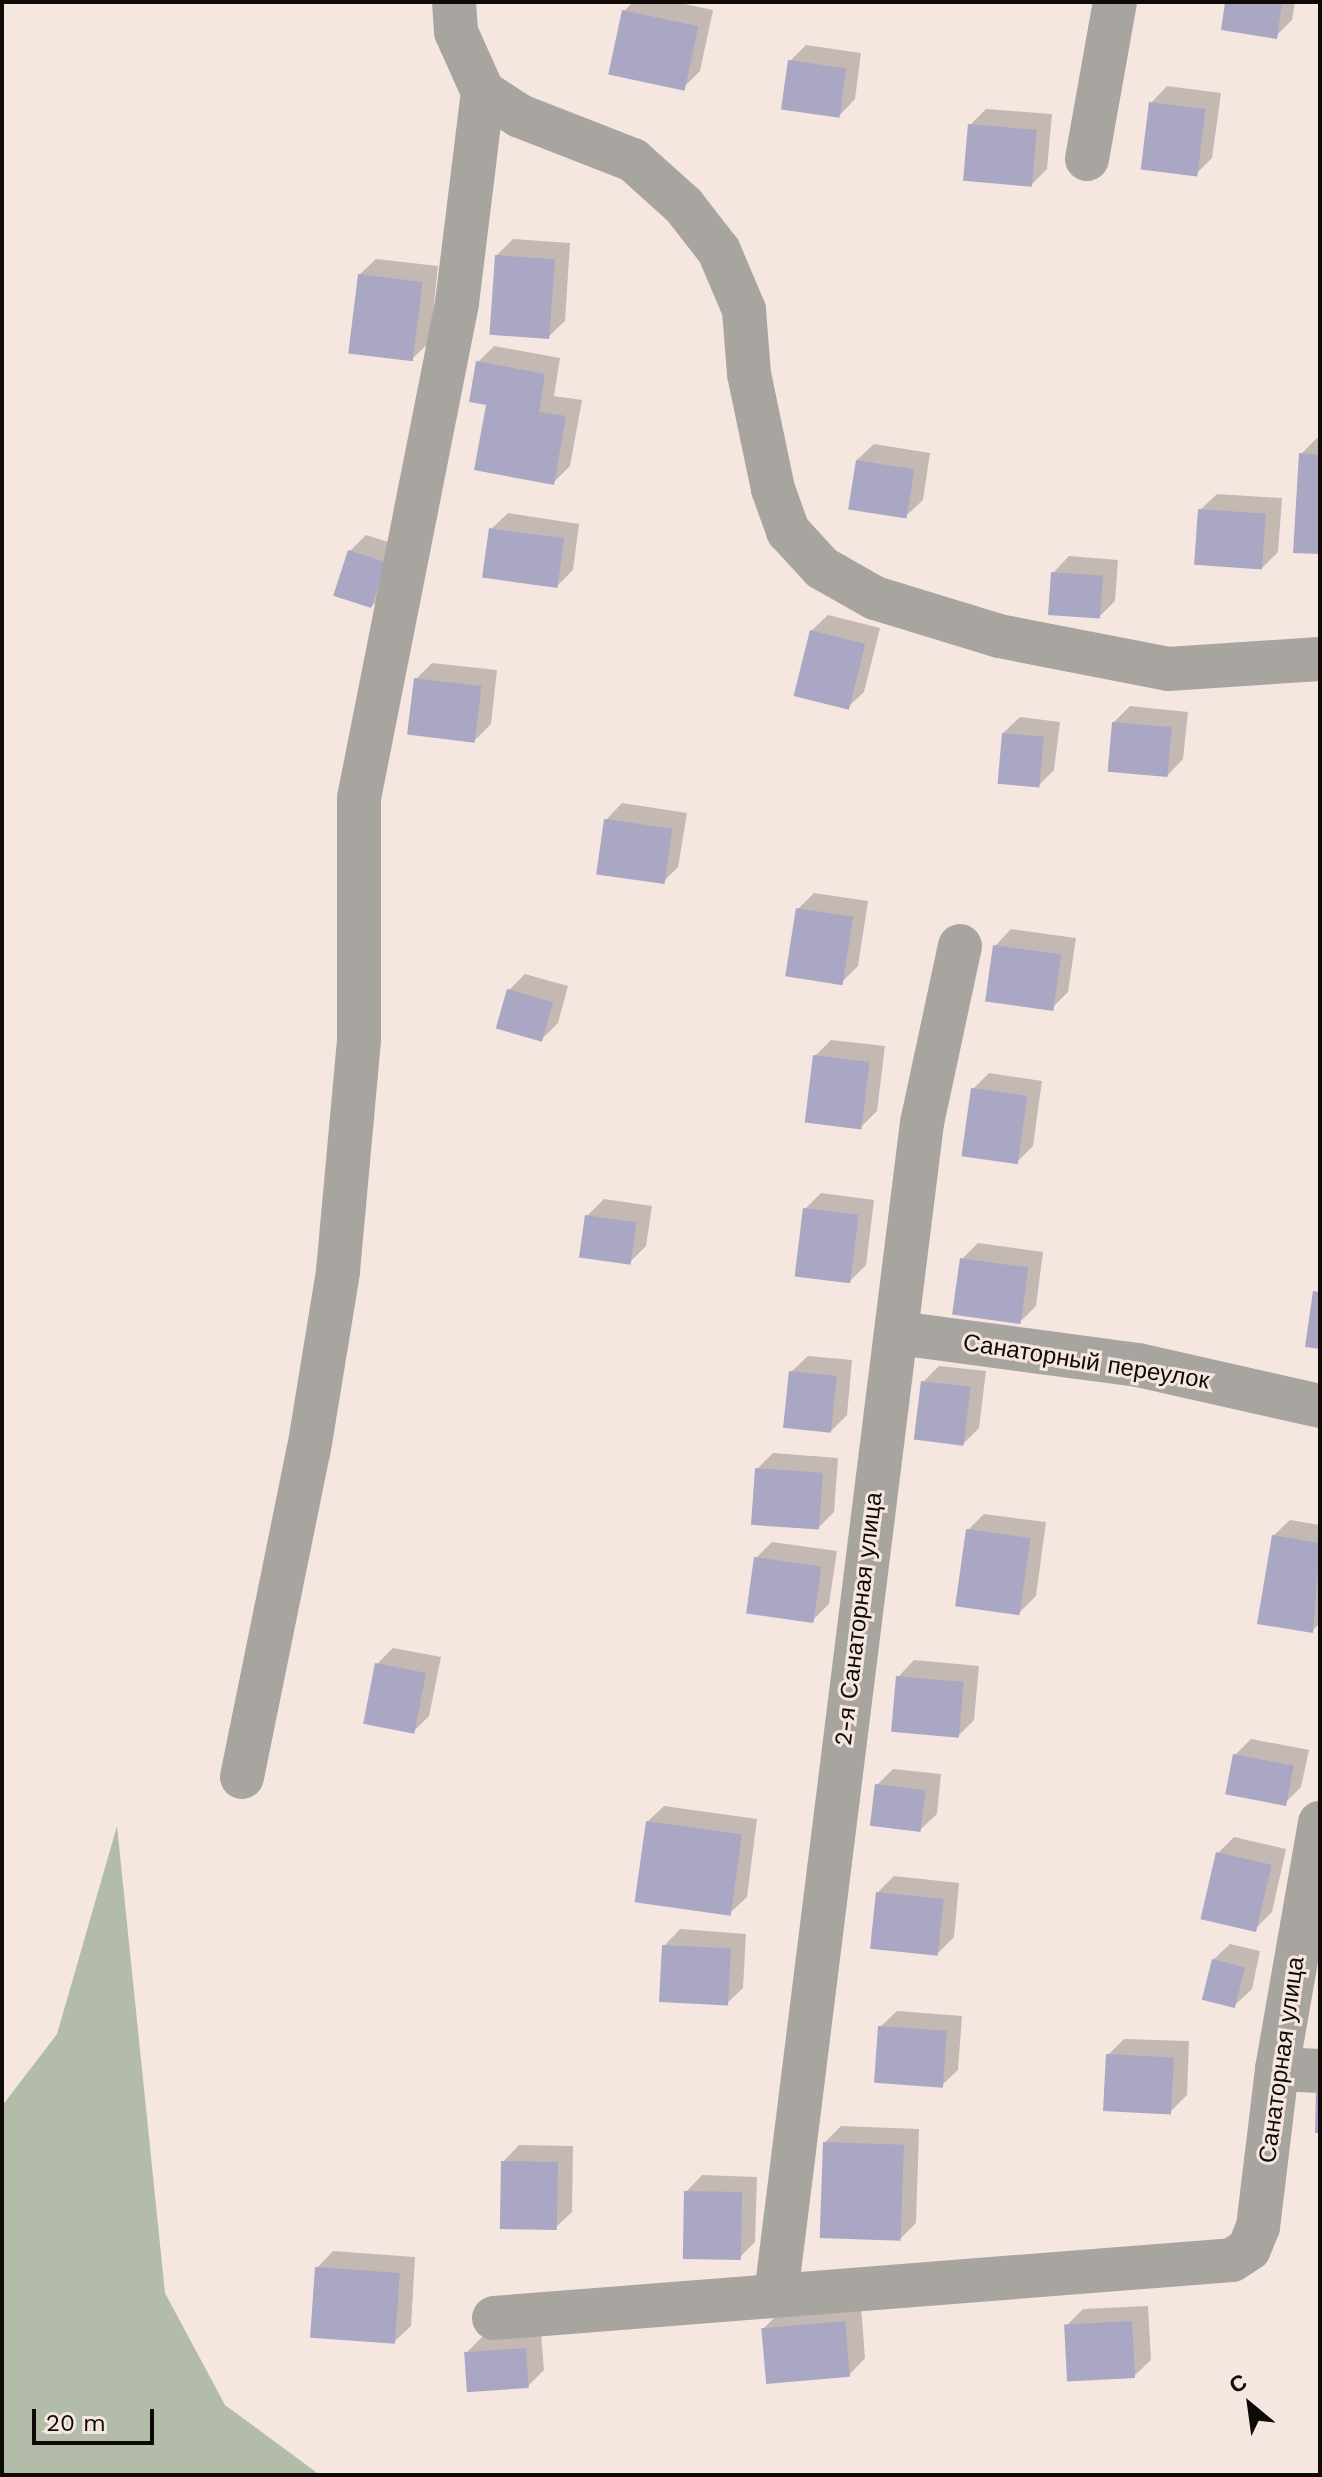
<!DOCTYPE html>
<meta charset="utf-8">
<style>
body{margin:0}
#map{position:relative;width:1322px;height:2477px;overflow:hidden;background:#f5e7e0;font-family:"Work Sans",sans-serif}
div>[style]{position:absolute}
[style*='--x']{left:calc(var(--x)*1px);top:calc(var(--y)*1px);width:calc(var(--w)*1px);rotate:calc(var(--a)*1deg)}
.green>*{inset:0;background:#b3bca9}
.shadow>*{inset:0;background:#0003}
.building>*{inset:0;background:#aaa7c4;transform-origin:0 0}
.minor>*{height:44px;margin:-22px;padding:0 22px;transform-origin:22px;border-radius:22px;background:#a8a5a0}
span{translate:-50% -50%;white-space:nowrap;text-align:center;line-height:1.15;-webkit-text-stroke:6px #f5e7e0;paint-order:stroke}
.street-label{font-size:24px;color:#0f0a08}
.frame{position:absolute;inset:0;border:4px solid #0f0a08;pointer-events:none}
.north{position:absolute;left:1210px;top:2365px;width:80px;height:80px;-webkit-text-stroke:6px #f5e7e0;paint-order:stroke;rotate:331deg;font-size:22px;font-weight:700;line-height:32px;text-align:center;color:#0f0a08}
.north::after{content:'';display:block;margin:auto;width:28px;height:36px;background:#0f0a08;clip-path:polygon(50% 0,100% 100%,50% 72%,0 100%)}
.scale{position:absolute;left:32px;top:2409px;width:122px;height:36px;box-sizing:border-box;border:4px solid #0f0a08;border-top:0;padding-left:10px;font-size:24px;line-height:28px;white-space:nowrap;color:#0f0a08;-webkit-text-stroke:6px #f5e7e0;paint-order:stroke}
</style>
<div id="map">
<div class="green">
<div style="clip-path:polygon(117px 1826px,165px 2293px,225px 2405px,320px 2475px,2px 2475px,2px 2106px,57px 2034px)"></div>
</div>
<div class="shadow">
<div style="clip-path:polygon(633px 2px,675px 2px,713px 10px,700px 71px,684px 87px,624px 11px)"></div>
<div style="clip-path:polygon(1227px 2px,1295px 2px,1292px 20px,1276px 36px)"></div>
<div style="clip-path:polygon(806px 45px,861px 53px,855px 99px,839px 116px,790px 61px)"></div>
<div style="clip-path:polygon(1167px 86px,1221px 93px,1212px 158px,1196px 174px,1151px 103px)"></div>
<div style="clip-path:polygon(986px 109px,1052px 114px,1047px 169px,1031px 185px,970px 125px)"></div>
<div style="clip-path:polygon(513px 239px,570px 243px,565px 321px,548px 337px,497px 255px)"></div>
<div style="clip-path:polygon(376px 259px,438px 266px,430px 342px,413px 358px,359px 275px)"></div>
<div style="clip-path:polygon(494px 346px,560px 358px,554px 396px,582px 400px,570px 466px,553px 483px,488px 404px,478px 362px)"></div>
<div style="clip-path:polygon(1317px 438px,1320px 438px,1320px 552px,1301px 454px)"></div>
<div style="clip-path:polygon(874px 444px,930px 453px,923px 500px,906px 516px,857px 460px)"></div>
<div style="clip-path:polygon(1217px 494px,1282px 498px,1278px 552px,1262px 568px,1200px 510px)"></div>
<div style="clip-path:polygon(508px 513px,579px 524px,573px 570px,556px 587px,491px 529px)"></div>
<div style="clip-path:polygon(366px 535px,401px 546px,388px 589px,372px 606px,350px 551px)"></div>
<div style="clip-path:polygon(1069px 556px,1118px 560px,1115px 601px,1099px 617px,1053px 573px)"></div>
<div style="clip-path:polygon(828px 615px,880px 628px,864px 692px,847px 708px,811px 631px)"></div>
<div style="clip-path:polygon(432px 663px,497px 670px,491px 724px,475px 740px,416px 679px)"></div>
<div style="clip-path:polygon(1130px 706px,1188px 712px,1183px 759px,1167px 776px,1114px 722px)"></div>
<div style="clip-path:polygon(1020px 717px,1060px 722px,1054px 770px,1037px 787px,1003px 733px)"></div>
<div style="clip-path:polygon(622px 803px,687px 813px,678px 867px,662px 883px,606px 820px)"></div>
<div style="clip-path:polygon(814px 893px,868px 901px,858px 966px,842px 982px,798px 909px)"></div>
<div style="clip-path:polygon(1011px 929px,1076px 938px,1068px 992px,1052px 1008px,995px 946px)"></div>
<div style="clip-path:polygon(525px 974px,568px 986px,558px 1023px,542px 1039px,509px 990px)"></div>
<div style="clip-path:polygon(831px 1040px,885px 1046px,877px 1111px,861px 1127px,815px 1056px)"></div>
<div style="clip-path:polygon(989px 1073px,1042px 1081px,1033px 1146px,1017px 1162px,973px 1089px)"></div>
<div style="clip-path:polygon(821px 1193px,874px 1200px,866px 1265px,850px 1281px,805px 1209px)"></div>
<div style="clip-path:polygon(604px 1199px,652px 1206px,646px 1246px,630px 1262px,587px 1216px)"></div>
<div style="clip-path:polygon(978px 1243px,1043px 1252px,1036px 1306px,1020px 1322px,962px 1259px)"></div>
<div style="clip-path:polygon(808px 1356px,852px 1360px,847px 1415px,831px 1431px,791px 1372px)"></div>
<div style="clip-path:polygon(939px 1366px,986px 1371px,979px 1428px,963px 1444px,923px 1382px)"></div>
<div style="clip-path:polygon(773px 1453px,838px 1458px,834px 1512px,818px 1528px,757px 1469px)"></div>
<div style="clip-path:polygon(984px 1514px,1046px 1522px,1036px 1596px,1020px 1612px,968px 1530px)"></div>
<div style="clip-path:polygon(1290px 1520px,1320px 1525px,1320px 1623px,1312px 1631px,1273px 1536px)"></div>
<div style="clip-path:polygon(772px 1542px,837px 1551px,829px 1604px,812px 1621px,756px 1558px)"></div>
<div style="clip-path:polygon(393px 1648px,441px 1657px,429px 1716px,413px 1732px,377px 1664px)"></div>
<div style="clip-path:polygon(914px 1660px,979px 1666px,974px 1720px,958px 1736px,898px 1677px)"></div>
<div style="clip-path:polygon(1251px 1739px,1309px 1750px,1301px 1787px,1285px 1803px,1235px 1755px)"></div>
<div style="clip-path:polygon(893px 1769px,941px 1774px,937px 1814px,920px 1830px,877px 1785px)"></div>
<div style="clip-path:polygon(664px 1806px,757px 1819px,747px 1897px,730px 1913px,647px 1822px)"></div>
<div style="clip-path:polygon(1234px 1837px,1286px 1849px,1272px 1912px,1255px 1929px,1218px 1853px)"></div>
<div style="clip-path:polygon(894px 1876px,959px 1883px,954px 1937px,938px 1953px,878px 1892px)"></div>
<div style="clip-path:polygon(680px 1929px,746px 1934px,743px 1988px,726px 2004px,664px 1946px)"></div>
<div style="clip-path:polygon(1230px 1944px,1260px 1951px,1252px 1989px,1235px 2005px,1213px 1960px)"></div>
<div style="clip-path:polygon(897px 2011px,962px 2016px,958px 2070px,941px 2086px,880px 2027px)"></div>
<div style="clip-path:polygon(1124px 2039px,1189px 2041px,1187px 2095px,1171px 2111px,1108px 2055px)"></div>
<div style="clip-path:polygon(841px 2126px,919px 2129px,916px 2223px,899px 2240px,825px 2142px)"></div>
<div style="clip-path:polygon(519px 2145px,573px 2146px,572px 2212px,555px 2228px,503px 2162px)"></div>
<div style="clip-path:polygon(702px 2175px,757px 2177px,755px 2242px,739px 2258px,686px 2192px)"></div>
<div style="clip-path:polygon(333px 2251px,415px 2257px,411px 2326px,394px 2342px,317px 2268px)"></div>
<div style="clip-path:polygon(861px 2306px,865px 2358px,849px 2375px,763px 2329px,779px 2313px)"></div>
<div style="clip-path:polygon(1148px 2306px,1151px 2360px,1134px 2376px,1066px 2326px,1083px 2309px)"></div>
<div style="clip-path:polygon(541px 2333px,544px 2370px,528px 2386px,466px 2353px,482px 2337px)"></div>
</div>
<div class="building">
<div style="clip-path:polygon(1225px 2px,1282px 2px,1277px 39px,1221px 30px)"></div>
<div style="left:622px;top:10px;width:78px;height:66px;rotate:12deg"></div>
<div style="left:788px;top:60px;width:59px;height:50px;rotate:8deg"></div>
<div style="left:1149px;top:102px;width:57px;height:68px;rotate:7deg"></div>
<div style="left:968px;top:124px;width:69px;height:57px;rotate:5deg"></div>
<div style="left:495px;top:255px;width:60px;height:80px;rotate:4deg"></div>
<div style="left:358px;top:274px;width:65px;height:80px;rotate:7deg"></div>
<div style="clip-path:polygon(476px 361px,545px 374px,539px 412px,566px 416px,554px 485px,474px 470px,486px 405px,469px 402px)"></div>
<div style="clip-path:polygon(1299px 453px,1320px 455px,1320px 554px,1293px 553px)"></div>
<div style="left:856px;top:460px;width:59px;height:50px;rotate:9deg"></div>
<div style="left:1198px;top:509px;width:68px;height:56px;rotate:4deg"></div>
<div style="left:489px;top:528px;width:76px;height:50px;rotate:8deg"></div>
<div style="left:348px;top:550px;width:40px;height:48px;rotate:18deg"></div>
<div style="left:1051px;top:572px;width:52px;height:43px;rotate:4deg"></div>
<div style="left:810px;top:630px;width:57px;height:68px;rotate:14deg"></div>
<div style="left:414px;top:678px;width:68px;height:57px;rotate:7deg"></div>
<div style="left:1112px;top:722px;width:60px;height:50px;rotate:5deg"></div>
<div style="left:1002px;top:733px;width:42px;height:51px;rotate:5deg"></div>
<div style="left:604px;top:819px;width:69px;height:56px;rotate:8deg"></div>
<div style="left:796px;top:908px;width:58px;height:69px;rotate:9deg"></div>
<div style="left:993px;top:945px;width:69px;height:57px;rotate:8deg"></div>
<div style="left:507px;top:989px;width:48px;height:41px;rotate:16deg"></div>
<div style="left:813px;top:1055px;width:57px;height:68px;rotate:7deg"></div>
<div style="left:971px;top:1088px;width:57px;height:69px;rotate:8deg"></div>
<div style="left:803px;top:1208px;width:56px;height:69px;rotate:7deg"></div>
<div style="left:585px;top:1215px;width:52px;height:43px;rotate:8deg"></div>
<div style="left:960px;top:1258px;width:69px;height:57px;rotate:8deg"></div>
<div style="clip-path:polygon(1313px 1291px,1320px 1292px,1320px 1349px,1305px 1347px)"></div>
<div style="left:789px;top:1371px;width:48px;height:57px;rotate:6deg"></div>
<div style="left:921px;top:1381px;width:50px;height:59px;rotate:7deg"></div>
<div style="left:755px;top:1468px;width:68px;height:57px;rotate:4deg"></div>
<div style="left:966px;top:1529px;width:65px;height:78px;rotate:8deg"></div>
<div style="clip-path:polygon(1272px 1535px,1320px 1543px,1313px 1633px,1257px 1624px)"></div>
<div style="left:754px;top:1557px;width:68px;height:57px;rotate:8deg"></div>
<div style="left:375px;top:1663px;width:52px;height:62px;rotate:11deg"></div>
<div style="left:896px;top:1676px;width:68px;height:56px;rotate:5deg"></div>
<div style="left:1233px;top:1754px;width:62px;height:41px;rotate:11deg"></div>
<div style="left:875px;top:1784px;width:51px;height:42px;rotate:7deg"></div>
<div style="left:646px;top:1821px;width:97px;height:82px;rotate:8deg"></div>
<div style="left:1216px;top:1852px;width:57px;height:69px;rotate:13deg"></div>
<div style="left:876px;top:1892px;width:68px;height:57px;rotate:6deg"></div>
<div style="left:662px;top:1945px;width:69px;height:57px;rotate:3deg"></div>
<div style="left:1212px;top:1959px;width:34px;height:42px;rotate:14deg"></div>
<div style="left:878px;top:2026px;width:69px;height:57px;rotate:4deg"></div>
<div style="left:1106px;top:2054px;width:68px;height:57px;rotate:3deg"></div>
<div style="clip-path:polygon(1316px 2088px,1320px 2088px,1320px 2133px,1315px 2133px)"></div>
<div style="left:823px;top:2142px;width:81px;height:96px;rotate:2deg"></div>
<div style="left:501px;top:2161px;width:57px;height:68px;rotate:1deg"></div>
<div style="left:684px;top:2191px;width:58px;height:68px;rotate:1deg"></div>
<div style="left:315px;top:2267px;width:85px;height:71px;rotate:4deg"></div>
<div style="left:845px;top:2321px;width:56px;height:84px;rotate:85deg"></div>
<div style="left:1132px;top:2321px;width:57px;height:68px;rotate:87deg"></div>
<div style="left:526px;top:2348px;width:40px;height:62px;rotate:86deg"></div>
</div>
<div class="minor">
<div style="--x:454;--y:2;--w:30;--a:86"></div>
<div style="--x:456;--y:32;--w:66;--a:65.8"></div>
<div style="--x:483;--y:92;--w:44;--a:33"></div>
<div style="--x:520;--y:116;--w:121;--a:21.3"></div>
<div style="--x:633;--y:160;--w:69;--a:42"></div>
<div style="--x:684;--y:206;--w:57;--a:52.1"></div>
<div style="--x:719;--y:251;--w:64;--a:67"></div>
<div style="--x:744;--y:310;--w:64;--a:85.5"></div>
<div style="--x:749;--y:374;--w:117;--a:78.2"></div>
<div style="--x:773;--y:489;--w:45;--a:70.3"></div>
<div style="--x:788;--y:531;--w:50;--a:47.4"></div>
<div style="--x:822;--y:568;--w:61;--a:29.5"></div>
<div style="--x:875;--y:598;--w:130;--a:17"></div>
<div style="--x:999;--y:636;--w:172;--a:11"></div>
<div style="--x:1168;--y:669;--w:152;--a:-3.8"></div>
<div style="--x:1087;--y:159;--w:159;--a:-79.9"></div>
<div style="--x:898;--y:1333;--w:242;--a:7.6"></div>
<div style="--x:1138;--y:1365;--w:187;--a:12.7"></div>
<div style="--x:242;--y:1777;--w:335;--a:-78.5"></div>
<div style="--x:309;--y:1449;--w:180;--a:-80.7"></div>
<div style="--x:338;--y:1271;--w:233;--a:-84.8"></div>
<div style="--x:359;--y:1039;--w:241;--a:-90"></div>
<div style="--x:359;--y:798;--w:505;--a:-78.8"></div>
<div style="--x:457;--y:303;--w:213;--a:-83"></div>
<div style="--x:1277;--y:2069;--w:43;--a:2.7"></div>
<div style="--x:776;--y:2295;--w:1181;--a:-82.9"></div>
<div style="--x:922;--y:1123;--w:181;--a:-77.9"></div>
<div style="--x:494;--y:2318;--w:740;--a:-4.49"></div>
<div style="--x:1232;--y:2260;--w:20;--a:-33"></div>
<div style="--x:1249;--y:2249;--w:24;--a:-68"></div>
<div style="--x:1258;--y:2227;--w:159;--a:-83.1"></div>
<div style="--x:1277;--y:2069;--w:250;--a:-80.1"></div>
</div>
<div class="street-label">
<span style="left:1086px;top:1362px;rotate:9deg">Санаторный переулок</span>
<span style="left:859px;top:1619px;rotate:-83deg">2-я Санаторная улица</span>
<span style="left:1282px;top:2060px;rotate:-82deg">Санаторная улица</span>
</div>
<div class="frame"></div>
<div class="north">С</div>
<div class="scale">20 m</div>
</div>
